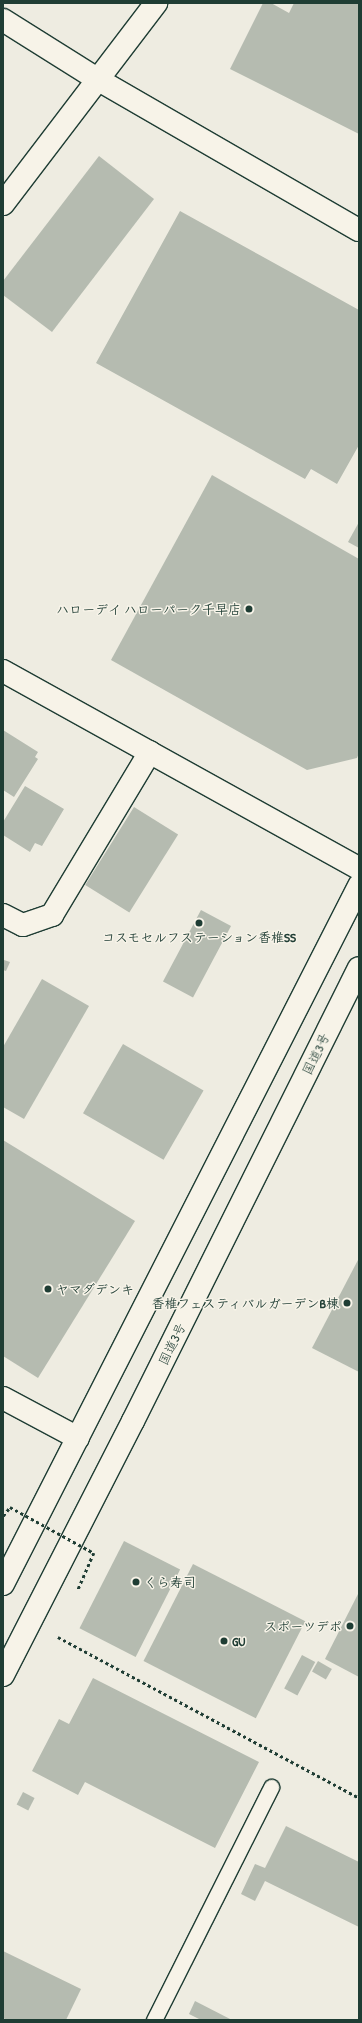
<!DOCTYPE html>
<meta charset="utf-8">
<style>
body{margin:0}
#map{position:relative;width:362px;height:2023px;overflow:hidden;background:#eeece1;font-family:"Patrick Hand","Klee One",sans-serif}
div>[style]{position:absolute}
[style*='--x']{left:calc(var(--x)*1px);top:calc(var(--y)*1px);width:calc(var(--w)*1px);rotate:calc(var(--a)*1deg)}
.building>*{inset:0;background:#b5bbb0;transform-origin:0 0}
.path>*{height:2.5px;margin-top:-1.25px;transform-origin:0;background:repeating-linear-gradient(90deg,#1f3d34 0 3px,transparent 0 6px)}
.roads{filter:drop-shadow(1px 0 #1f3d34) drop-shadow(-1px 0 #1f3d34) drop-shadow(0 1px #1f3d34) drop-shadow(0 -1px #1f3d34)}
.service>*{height:15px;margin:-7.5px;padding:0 7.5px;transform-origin:7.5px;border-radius:7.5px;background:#f7f3e8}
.minor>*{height:22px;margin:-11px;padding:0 11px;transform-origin:11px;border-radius:11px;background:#f7f3e8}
.tertiary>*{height:22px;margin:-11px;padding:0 11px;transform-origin:11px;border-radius:11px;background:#f7f3e8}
.trunk>*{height:22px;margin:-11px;padding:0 11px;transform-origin:11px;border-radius:11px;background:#f7f3e8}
.path-bridge>*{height:2.5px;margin-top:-1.25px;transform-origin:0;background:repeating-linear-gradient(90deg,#1f3d34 0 3px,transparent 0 6px)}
.dots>*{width:11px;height:11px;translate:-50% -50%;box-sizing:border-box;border:2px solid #f7f3e8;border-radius:50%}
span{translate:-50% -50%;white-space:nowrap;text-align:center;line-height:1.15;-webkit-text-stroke:3px #f7f3e8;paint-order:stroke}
.poi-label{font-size:13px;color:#1f3d34;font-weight:700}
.right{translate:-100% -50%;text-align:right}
.left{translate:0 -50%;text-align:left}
.street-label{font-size:13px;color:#1f3d34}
.frame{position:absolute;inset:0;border:4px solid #1f3d34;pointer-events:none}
</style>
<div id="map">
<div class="building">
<div style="clip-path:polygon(263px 3px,271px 3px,289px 13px,294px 3px,359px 3px,359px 134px,230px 69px)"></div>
<div style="clip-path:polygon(99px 156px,154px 199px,52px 332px,3px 295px,3px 281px)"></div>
<div style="clip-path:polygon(180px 211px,359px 310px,359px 445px,337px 484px,311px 469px,305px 479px,96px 363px)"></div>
<div style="clip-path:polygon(212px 475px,359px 559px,359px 753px,357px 758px,307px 770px,111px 660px)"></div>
<div style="clip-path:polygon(359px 522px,359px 548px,348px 542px)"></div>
<div style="clip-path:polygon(3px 730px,38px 752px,35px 757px,38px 759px,14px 797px,3px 790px)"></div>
<div style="clip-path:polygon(25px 786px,64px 809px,42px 846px,35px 843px,30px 852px,3px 835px,3px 822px)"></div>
<div style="left:134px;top:807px;width:52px;height:92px;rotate:32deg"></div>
<div style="left:201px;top:910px;width:34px;height:81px;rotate:28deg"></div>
<div style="clip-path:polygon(4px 960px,10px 962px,6px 971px,3px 970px)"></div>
<div style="clip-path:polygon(42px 979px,89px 1006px,24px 1119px,3px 1107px,3px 1047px)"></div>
<div style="left:123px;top:1044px;width:93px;height:80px;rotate:30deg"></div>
<div style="clip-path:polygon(3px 1140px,135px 1221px,38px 1378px,3px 1356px)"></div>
<div style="clip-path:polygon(359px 1258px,359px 1372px,312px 1348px)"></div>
<div style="left:124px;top:1541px;width:63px;height:98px;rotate:27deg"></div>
<div style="left:193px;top:1564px;width:126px;height:109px;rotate:27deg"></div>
<div style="clip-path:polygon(359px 1592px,359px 1677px,325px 1659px)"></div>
<div style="left:302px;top:1655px;width:15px;height:38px;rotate:28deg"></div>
<div style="left:318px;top:1661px;width:16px;height:12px;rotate:30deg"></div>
<div style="clip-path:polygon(93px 1678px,259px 1762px,215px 1848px,85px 1782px,78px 1795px,32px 1771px,59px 1719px,69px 1724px)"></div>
<div style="left:23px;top:1792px;width:13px;height:14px;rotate:27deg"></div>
<div style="clip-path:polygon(286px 1826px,359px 1862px,359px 1927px,265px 1881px,255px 1901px,241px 1894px,255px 1864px,265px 1868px)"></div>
<div style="clip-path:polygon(3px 1951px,81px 1989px,66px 2020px,7px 2020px,3px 2018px)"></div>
<div style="clip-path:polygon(195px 2001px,232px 2020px,201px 2020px,189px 2014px)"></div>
</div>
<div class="path">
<div style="--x:58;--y:1637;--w:341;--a:28.1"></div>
</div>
<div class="roads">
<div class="service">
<div style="--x:154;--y:2020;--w:261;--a:-63.3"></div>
</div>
<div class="minor">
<div style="--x:3;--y:915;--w:22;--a:27"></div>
<div style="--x:23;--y:925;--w:31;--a:-19"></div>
<div style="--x:52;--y:915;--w:190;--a:-59"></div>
</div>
<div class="tertiary">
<div style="--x:3;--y:20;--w:111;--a:32.1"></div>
<div style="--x:97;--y:79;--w:302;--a:30"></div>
<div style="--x:3;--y:204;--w:253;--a:-52.7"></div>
<div style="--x:3;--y:671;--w:407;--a:29"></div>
<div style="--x:3;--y:1398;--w:85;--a:28.1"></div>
</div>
<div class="trunk">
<div style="--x:3;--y:1584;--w:784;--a:-62.98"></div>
<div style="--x:3;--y:1675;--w:285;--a:-62.9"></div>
<div style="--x:133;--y:1421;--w:506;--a:-63.49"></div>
</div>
</div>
<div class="path-bridge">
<div style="--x:3;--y:1516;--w:11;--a:-52"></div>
<div style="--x:10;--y:1507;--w:96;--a:28.7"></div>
<div style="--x:94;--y:1553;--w:40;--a:113.4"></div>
</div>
<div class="dots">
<div style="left:249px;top:609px;background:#1f3d34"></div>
<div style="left:199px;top:923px;background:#1f3d34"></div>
<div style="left:48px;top:1289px;background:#1f3d34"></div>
<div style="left:347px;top:1303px;background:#1f3d34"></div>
<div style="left:136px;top:1582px;background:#1f3d34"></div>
<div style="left:350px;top:1626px;background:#1f3d34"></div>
<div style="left:224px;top:1641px;background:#1f3d34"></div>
</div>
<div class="poi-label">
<span class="right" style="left:241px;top:609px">ハローデイ ハローパーク千早店</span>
<span style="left:199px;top:937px">コスモセルフステーション香椎SS</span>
<span class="left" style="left:56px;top:1289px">ヤマダデンキ</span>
<span class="right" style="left:339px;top:1303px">香椎フェスティバルガーデンB棟</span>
<span class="left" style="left:144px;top:1582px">くら寿司</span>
<span class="right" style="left:342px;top:1626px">スポーツデポ</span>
<span class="left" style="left:232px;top:1641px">GU</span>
</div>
<div class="street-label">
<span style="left:316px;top:1054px;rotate:-64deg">国道3号</span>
<span style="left:172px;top:1344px;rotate:-64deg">国道3号</span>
</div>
<div class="frame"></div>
</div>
